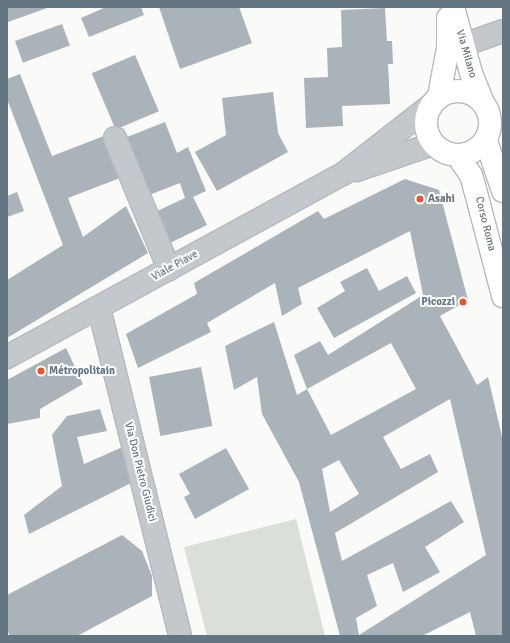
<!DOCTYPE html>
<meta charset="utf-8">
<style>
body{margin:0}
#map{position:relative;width:510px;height:643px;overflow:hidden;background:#fafaf8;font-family:Signika,sans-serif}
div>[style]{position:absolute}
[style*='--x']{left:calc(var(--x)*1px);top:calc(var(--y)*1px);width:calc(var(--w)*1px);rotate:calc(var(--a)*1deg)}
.green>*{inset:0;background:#dadfd7}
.building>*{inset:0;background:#aab3b9;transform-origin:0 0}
.roads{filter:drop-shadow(1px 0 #b5babe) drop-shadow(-1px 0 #b5babe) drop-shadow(0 1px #b5babe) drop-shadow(0 -1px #b5babe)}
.minor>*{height:22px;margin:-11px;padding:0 11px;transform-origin:11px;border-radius:11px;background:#c3c8cc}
.major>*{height:22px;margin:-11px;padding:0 11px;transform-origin:11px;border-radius:11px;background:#fff}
.major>.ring{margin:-11px;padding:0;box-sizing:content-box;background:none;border:22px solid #fff;border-radius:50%}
.dots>*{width:11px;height:11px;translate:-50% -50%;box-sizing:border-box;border:2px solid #fff;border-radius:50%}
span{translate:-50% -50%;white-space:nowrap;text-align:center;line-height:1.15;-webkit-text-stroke:4px #fff;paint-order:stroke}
.street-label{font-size:11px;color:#657683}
.poi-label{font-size:11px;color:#657683;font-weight:700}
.left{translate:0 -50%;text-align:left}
.right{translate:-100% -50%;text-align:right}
.frame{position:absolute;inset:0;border:8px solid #657683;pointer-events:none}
</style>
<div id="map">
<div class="green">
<div style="clip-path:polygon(296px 519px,325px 636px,207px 636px,184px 547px)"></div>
</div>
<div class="building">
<div style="clip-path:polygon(7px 7px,50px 7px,8px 22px)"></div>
<div style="clip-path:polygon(106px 7px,141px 7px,144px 15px,89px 37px,81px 18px)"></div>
<div style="clip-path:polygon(159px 7px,239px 7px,252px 43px,180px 69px)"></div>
<div style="clip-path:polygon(385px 8px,387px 41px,392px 41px,393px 64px,388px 64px,390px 104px,342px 106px,343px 126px,306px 128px,304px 78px,328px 77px,327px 48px,342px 47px,341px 10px)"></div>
<div style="left:62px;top:24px;width:23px;height:50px;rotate:70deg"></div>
<div style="left:135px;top:55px;width:61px;height:47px;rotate:67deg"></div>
<div style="clip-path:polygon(20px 74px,52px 156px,104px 136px,120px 178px,68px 198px,83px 237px,126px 206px,148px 253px,7px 338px,7px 280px,63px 245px,7px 99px,7px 79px)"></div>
<div style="clip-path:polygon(273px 92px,278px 133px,288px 152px,217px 191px,195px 152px,226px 135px,222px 98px)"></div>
<div style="clip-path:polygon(165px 122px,177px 153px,188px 147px,206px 191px,193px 197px,207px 225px,168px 244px,153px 213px,185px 198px,180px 183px,144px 197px,122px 139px)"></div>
<div style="clip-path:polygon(evenodd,405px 179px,439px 190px,468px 300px,440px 316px,477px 385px,488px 377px,503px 441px,503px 636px,476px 636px,470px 612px,422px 636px,340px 636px,299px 482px,262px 414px,257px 377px,234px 390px,225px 346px,274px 322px,297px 395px,307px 389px,294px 355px,320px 341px,328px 355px,423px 295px,410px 231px,298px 288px,302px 304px,282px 316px,275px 283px,207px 323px,211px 332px,138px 368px,126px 334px,197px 294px,194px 283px,318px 211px,324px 219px,405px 179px,391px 343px,416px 389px,331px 435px,307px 389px,391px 343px,405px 179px,450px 399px,486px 555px,359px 635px,356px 618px,377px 606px,367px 575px,393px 563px,403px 592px,440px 572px,425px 547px,464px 522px,451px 501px,342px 561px,335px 533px,438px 472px,430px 454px,401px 469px,383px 437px,450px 399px,405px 179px,339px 460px,359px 494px,330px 512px,322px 469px,339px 460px)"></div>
<div style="clip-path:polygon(17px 192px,24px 211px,7px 217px,7px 196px)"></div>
<div style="clip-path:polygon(367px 268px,379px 291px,407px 276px,416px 293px,334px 338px,317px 308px,345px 291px,340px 282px)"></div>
<div style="clip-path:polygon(66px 348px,83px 384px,40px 409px,40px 418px,7px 424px,7px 380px)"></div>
<div style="left:201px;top:367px;width:60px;height:53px;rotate:79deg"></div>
<div style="clip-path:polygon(100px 409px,107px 431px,77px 437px,84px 464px,125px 446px,133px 482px,29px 534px,24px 515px,62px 486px,52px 435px,67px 416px)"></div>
<div style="clip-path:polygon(226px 448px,249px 489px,195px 519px,184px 497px,190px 494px,179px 474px)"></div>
<div style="clip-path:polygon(122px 535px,142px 551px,152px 576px,152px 596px,77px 636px,10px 636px,7px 630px,7px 595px)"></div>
</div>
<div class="roads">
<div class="minor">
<div style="--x:463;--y:45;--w:42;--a:-19.3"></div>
<div style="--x:115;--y:138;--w:142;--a:67.6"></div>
<div style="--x:357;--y:170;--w:80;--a:-18.9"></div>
<div style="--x:99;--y:308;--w:338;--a:76.1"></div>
<div style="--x:7;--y:357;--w:383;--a:-28.6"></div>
<div style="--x:343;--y:174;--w:110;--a:-38"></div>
</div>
<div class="major">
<div style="--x:453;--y:7;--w:68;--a:74.7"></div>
<div style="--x:471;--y:73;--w:29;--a:68"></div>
<div class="ring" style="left:426px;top:91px;width:42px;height:42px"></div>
<div style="--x:439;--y:96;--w:49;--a:-79.4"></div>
<div style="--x:448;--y:48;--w:30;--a:-90"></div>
<div style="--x:486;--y:141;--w:53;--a:71.2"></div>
<div style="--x:458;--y:156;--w:23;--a:56"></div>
<div style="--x:471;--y:175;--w:15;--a:74"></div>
<div style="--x:475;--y:189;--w:111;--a:75.3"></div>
</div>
</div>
<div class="dots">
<div style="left:420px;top:199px;background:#e4572e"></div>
<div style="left:463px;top:302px;background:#e4572e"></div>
<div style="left:41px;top:371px;background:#e4572e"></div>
</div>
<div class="street-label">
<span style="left:466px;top:54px;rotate:74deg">Via Milano</span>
<span style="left:485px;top:224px;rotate:76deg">Corso Roma</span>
<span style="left:175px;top:266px;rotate:-29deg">Viale Piave</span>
<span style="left:140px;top:472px;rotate:76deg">Via Don Pietro Giudici</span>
</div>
<div class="poi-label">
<span class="left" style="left:428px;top:199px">Asahi</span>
<span class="right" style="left:455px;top:302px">Picozzi</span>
<span class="left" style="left:49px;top:371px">Métropolitain</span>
</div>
<div class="frame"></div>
</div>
